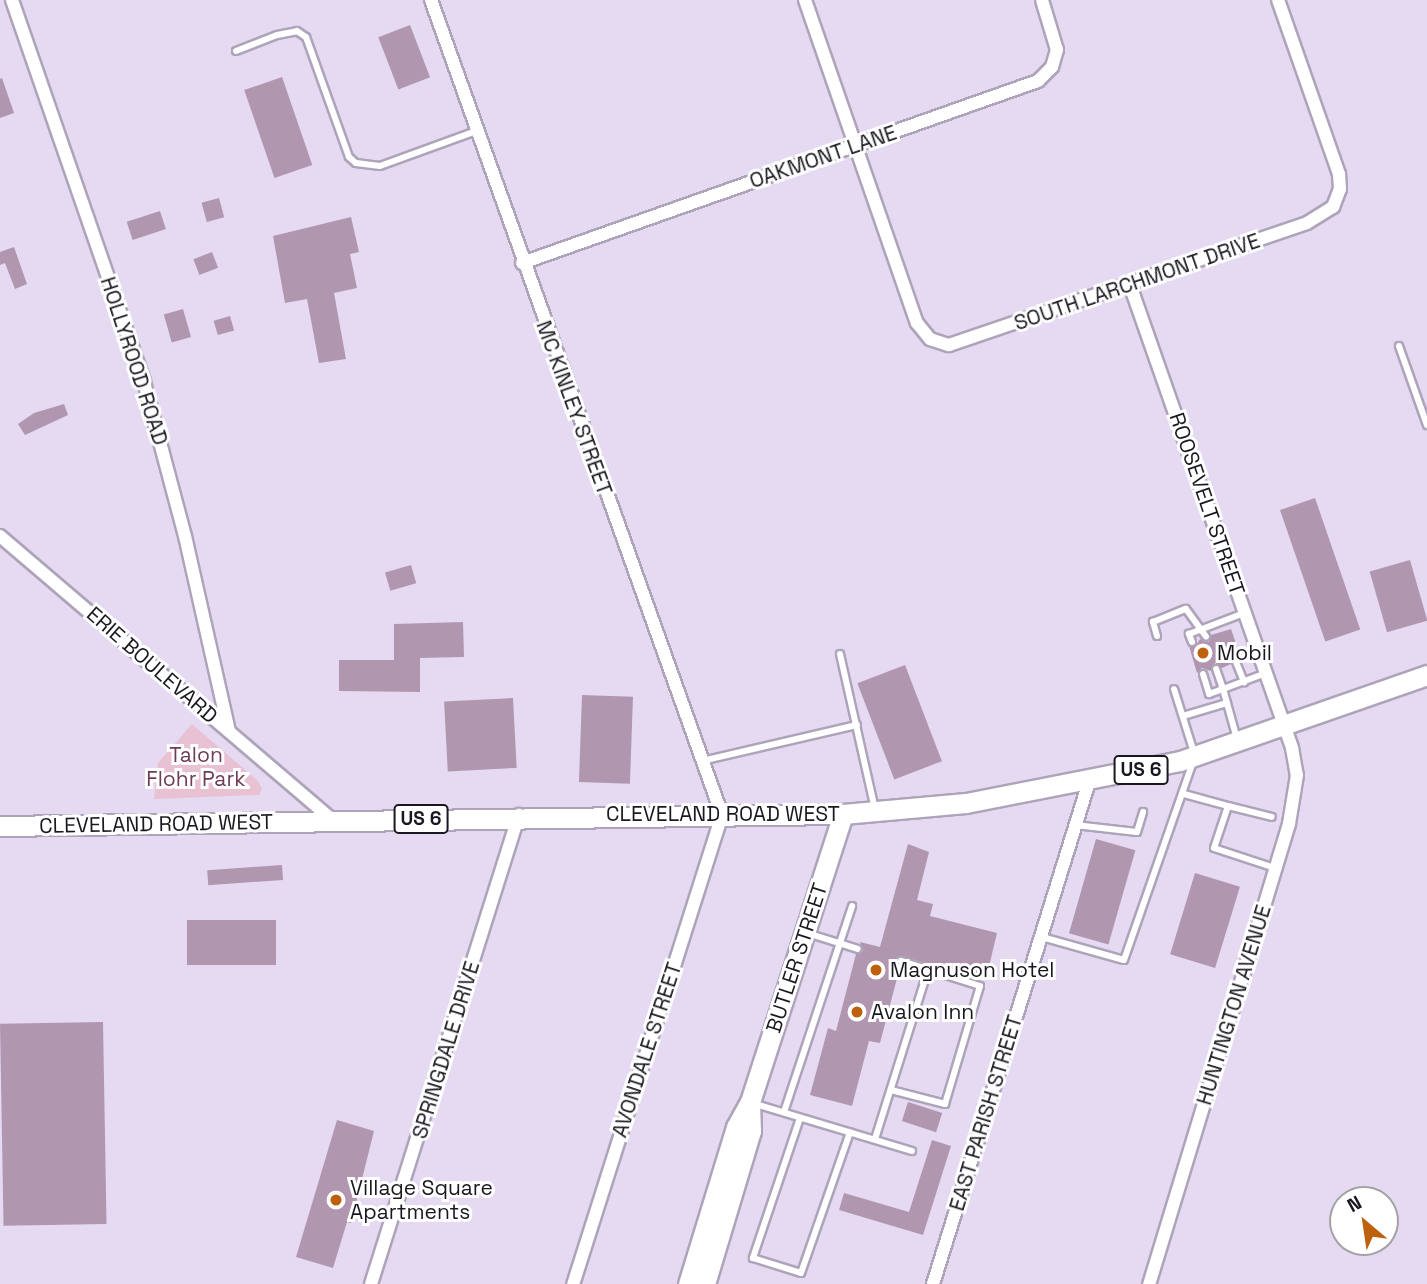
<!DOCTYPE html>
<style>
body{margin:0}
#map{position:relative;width:1427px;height:1284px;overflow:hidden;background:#e5daf2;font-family:"Space Grotesk",sans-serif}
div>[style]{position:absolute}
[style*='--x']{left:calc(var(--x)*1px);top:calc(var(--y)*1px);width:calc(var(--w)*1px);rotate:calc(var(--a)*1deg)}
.green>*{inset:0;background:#e8c2d3}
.building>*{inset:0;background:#b196b0;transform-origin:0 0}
.roads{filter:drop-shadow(2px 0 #aea4ba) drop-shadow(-2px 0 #aea4ba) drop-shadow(0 2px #aea4ba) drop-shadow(0 -2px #aea4ba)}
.service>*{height:6px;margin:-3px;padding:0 3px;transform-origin:3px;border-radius:3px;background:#fff}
.minor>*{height:12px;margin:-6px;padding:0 6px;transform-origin:6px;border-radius:6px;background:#fff}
.primary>*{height:19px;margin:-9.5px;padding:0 9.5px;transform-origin:9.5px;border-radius:9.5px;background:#fff}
.dots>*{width:19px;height:19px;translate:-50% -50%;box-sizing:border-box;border:4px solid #fff;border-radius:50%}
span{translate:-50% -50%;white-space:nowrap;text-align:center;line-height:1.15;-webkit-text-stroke:6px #fff;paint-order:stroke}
.shield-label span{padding:2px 5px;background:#fff;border:2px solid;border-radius:5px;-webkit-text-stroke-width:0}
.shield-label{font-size:19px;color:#1b1720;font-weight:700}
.street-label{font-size:21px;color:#1b1720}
.poi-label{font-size:21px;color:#1b1720}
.left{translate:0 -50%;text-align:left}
.park-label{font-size:21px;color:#6f3c56}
.north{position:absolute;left:1329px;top:1186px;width:70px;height:70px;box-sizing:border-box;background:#fff;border:2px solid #a4a2a6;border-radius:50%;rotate:331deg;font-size:19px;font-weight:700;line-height:28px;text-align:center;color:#1b1720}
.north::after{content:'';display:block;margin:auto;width:24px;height:32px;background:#bd610e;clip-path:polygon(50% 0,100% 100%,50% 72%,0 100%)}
</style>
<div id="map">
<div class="green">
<div style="clip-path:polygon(192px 724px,258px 781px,262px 789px,259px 795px,154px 799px,158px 763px)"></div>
</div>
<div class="building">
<div style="left:410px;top:25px;width:56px;height:34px;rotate:69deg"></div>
<div style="left:282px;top:77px;width:93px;height:40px;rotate:71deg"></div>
<div style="clip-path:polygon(2px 78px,14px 113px,0 118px,0 79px)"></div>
<div style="left:219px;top:198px;width:20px;height:18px;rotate:75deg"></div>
<div style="left:160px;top:211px;width:19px;height:35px;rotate:72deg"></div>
<div style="clip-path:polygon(351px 217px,359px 252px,350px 254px,357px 288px,334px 293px,346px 359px,319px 363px,307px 299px,285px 303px,273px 236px)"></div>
<div style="clip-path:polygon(14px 247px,27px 284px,15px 289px,5px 263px,0 265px,0 252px)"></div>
<div style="left:212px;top:252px;width:17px;height:20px;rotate:69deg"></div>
<div style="left:183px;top:309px;width:29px;height:20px;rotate:74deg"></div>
<div style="left:230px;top:316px;width:15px;height:17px;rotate:74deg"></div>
<div style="clip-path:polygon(64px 404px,68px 415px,25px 435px,18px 424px,34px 413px)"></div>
<div style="left:1315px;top:498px;width:139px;height:37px;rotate:71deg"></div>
<div style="left:1410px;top:560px;width:63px;height:42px;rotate:74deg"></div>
<div style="left:411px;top:565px;width:19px;height:27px;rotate:74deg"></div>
<div style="clip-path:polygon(463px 622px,464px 657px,420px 658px,420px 692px,339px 691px,339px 660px,394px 660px,394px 624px)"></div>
<div style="clip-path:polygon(1231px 629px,1242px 661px,1235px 657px,1231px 664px,1222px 668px,1215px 663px,1211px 671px,1202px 668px,1197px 673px,1189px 646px,1195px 647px,1200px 639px,1209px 642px,1211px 635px)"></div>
<div style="left:905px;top:665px;width:103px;height:51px;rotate:69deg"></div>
<div style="left:582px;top:695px;width:51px;height:87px;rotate:2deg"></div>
<div style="left:513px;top:698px;width:70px;height:69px;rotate:87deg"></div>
<div style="left:1096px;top:839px;width:41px;height:98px;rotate:16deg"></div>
<div style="clip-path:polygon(908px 844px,929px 852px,917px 900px,933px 904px,930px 916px,997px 933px,986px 979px,898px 956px,900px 967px,880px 1043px,869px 1041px,852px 1106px,810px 1095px,828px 1028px,836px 1031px,856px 954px,863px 951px,860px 942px,880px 947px)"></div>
<div style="left:282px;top:865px;width:15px;height:75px;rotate:86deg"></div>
<div style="left:1195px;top:873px;width:47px;height:85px;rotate:17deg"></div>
<div style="left:187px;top:920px;width:89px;height:45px"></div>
<div style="left:103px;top:1022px;width:202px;height:103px;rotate:89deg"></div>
<div style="left:908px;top:1102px;width:36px;height:20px;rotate:18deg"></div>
<div style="clip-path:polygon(337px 1120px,374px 1131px,351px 1223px,347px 1222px,333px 1268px,296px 1257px)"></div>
<div style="clip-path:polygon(932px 1140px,951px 1146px,923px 1235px,839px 1210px,844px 1193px,909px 1212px)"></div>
</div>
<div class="roads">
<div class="service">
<div style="--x:236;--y:51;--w:44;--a:-21.3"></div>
<div style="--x:277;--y:35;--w:20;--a:-11"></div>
<div style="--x:297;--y:31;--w:11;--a:34"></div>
<div style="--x:306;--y:37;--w:127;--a:70.3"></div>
<div style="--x:349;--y:157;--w:9;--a:41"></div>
<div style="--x:356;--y:163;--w:24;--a:7"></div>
<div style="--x:380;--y:166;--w:102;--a:-20"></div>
<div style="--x:1399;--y:346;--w:84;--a:70.5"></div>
<div style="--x:1157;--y:636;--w:15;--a:-106"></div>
<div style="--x:1153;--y:622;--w:35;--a:-22"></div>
<div style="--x:1186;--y:609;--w:34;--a:54"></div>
<div style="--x:1192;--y:642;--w:9;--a:-111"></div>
<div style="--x:1189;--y:634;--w:59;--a:-20.9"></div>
<div style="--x:840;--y:654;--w:159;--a:77.3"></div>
<div style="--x:1236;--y:662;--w:22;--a:68"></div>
<div style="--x:1203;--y:674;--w:21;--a:73"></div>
<div style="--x:1209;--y:694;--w:15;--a:-20"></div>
<div style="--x:1223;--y:689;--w:21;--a:-109"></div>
<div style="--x:1183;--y:716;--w:46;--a:-16.5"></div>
<div style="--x:1237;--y:739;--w:52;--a:-105.6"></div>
<div style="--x:1223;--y:689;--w:46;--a:-20.4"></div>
<div style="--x:702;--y:761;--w:159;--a:-13.1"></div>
<div style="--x:1184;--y:794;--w:46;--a:15.3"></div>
<div style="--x:1228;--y:806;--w:44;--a:108.4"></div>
<div style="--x:1214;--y:848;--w:64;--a:18.2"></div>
<div style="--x:1228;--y:806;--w:45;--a:14"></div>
<div style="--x:1075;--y:825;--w:62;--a:6.4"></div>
<div style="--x:1137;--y:832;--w:21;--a:-73"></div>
<div style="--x:807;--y:933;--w:53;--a:17.4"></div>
<div style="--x:1042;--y:937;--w:85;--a:15.7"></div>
<div style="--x:1124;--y:960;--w:216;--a:-70.8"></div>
<div style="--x:1195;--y:756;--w:70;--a:-107.4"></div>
<div style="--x:891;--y:1090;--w:56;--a:14.5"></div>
<div style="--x:945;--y:1104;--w:123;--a:-73.5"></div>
<div style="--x:980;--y:986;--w:83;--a:-162.4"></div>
<div style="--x:752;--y:1103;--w:167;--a:16.7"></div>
<div style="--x:784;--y:1112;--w:217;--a:-71.7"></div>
<div style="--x:800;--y:1118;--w:148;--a:108.6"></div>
<div style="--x:753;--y:1258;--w:50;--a:17.4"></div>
<div style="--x:801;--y:1273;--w:149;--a:-70.8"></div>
<div style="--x:875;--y:1139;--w:177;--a:-72.6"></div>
</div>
<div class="minor">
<div style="--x:12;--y:0;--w:404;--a:70.9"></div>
<div style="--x:144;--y:382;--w:159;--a:75.1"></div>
<div style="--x:185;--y:536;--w:200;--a:77.3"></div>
<div style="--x:431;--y:0;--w:865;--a:70.35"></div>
<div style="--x:722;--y:815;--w:492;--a:107.6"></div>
<div style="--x:805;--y:0;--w:342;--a:70.9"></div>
<div style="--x:917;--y:323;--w:21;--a:51"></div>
<div style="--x:930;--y:339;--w:20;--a:18"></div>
<div style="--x:949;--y:345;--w:378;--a:-18.8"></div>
<div style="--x:1307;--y:223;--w:31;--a:-32"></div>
<div style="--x:1333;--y:207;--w:19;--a:-69"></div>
<div style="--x:1340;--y:189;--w:15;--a:-94"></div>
<div style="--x:1339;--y:174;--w:184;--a:-109.3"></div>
<div style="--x:522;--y:263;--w:547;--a:-19.43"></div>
<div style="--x:1038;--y:81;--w:20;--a:-45"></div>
<div style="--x:1052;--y:67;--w:18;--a:-74"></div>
<div style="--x:1057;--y:50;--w:52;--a:-106.7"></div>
<div style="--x:1130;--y:285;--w:491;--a:70.7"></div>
<div style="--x:1292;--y:748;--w:27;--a:80"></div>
<div style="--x:1297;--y:775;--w:50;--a:99.3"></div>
<div style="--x:1289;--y:824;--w:481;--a:106.9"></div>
<div style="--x:0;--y:536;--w:440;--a:40.5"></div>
<div style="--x:371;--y:1284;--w:492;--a:-72.5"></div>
<div style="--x:933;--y:1284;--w:526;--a:-72.74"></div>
</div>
<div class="primary">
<div style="--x:0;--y:826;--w:843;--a:-0.82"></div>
<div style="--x:843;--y:814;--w:123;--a:-5.1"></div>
<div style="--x:966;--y:803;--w:218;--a:-11.1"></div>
<div style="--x:1180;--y:761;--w:262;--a:-19.2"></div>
<div style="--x:688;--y:1284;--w:164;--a:-73"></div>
<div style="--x:736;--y:1127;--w:29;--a:-61"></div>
<div style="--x:750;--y:1102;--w:303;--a:-72.1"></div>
<div style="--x:705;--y:1284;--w:160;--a:-73.3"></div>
<div style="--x:751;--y:1131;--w:28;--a:-92"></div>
</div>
</div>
<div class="dots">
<div style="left:1203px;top:653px;background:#bd610e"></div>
<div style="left:876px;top:970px;background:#bd610e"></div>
<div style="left:857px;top:1012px;background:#bd610e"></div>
<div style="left:336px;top:1200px;background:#bd610e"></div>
</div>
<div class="shield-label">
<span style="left:1141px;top:770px">US 6</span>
<span style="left:421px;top:819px">US 6</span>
</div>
<div class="street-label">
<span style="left:823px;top:157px;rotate:-19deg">OAKMONT LANE</span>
<span style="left:1137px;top:282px;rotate:-19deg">SOUTH LARCHMONT DRIVE</span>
<span style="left:134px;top:361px;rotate:72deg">HOLLYROOD ROAD</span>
<span style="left:574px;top:408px;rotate:70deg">MC KINLEY STREET</span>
<span style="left:1207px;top:504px;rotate:71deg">ROOSEVELT STREET</span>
<span style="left:152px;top:665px;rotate:41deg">ERIE BOULEVARD</span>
<span style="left:723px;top:814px">CLEVELAND ROAD WEST</span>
<span style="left:156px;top:824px;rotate:-1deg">CLEVELAND ROAD WEST</span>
<span style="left:797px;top:958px;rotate:-72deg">BUTLER STREET</span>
<span style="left:1234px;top:1005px;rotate:-73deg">HUNTINGTON AVENUE</span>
<span style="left:446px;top:1050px;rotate:-73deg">SPRINGDALE DRIVE</span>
<span style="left:647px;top:1050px;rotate:-72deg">AVONDALE STREET</span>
<span style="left:986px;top:1113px;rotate:-73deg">EAST PARISH STREET</span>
</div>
<div class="poi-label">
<span class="left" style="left:1217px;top:653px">Mobil</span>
<span class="left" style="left:890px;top:970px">Magnuson Hotel</span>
<span class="left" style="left:871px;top:1012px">Avalon Inn</span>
<span class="left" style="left:350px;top:1200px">Village Square<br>Apartments</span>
</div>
<div class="park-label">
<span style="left:196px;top:767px">Talon<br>Flohr Park</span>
</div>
<div class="north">N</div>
</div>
